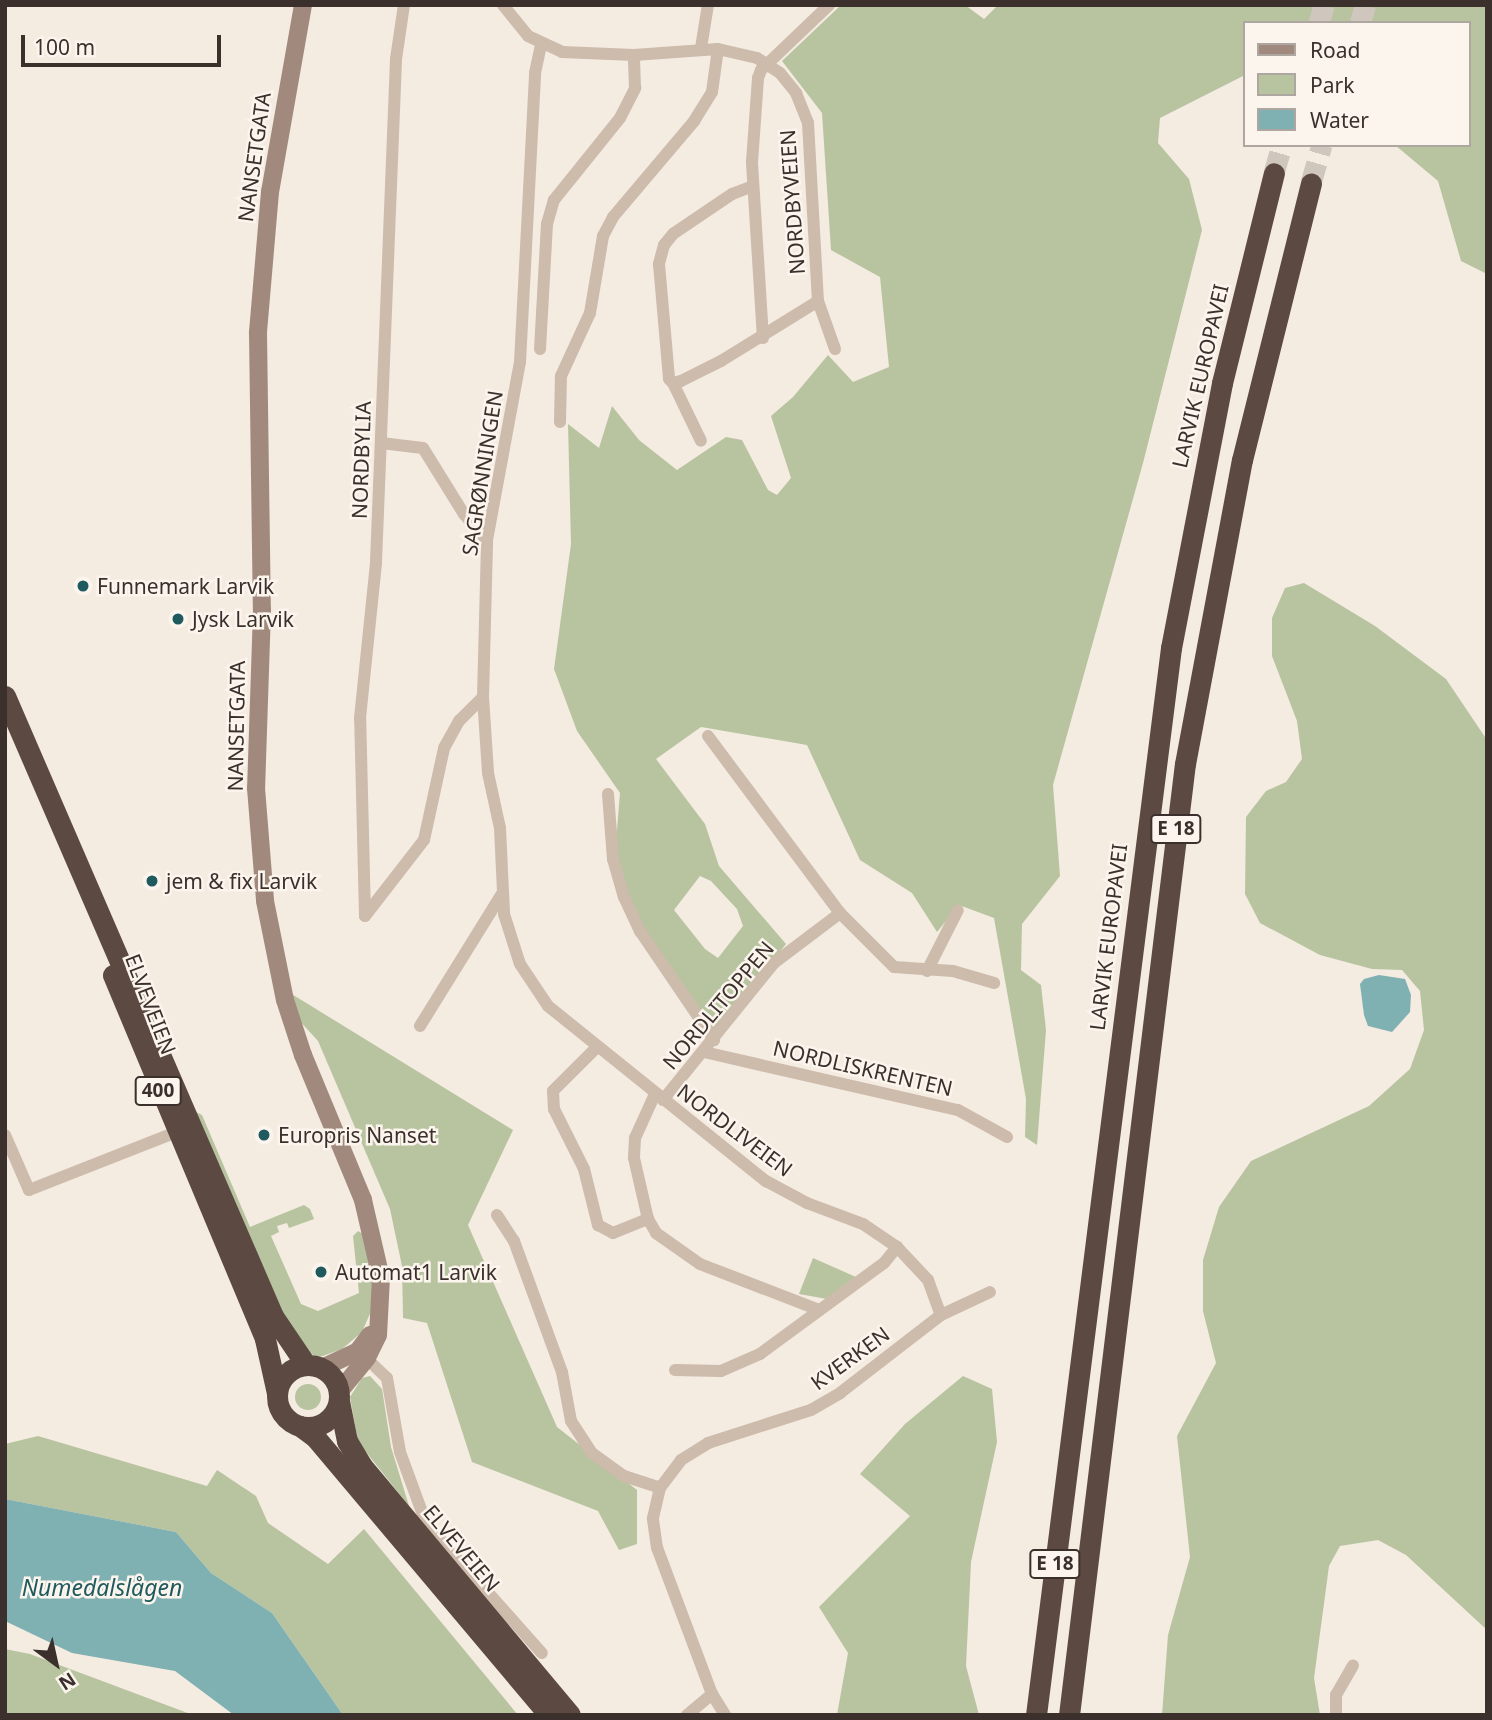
<!DOCTYPE html>
<meta charset="utf-8">
<style>
body{margin:0}
#map{position:relative;width:1492px;height:1720px;overflow:hidden;background:#f4ebe1;font-family:"Noto Sans",sans-serif}
div>[style]{position:absolute}
[style*='--x']{left:calc(var(--x)*1px);top:calc(var(--y)*1px);width:calc(var(--w)*1px);rotate:calc(var(--a)*1deg)}
.green>*{inset:0;background:#b8c4a0}
.round{border-radius:50%}
.water>*{inset:0;background:#7fb0b2}
.highway-tunnel>*{height:21px;margin-top:-10.5px;transform-origin:0;background:repeating-linear-gradient(90deg,#cfc6bd 0 21px,transparent 0 31px)}
.street>*{height:12px;margin:-6px;padding:0 6px;transform-origin:6px;border-radius:6px;background:#cdbbac}
.secondary>*{height:18px;margin:-9px;padding:0 9px;transform-origin:9px;border-radius:9px;background:#a18a7d}
.highway>*{height:21px;margin:-10.5px;padding:0 10.5px;transform-origin:10.5px;border-radius:10.5px;background:#5c4a42}
.highway>.ring{margin:-10.5px;padding:0;box-sizing:content-box;background:none;border:21px solid #5c4a42;border-radius:50%}
.dots>*{width:19px;height:19px;translate:-50% -50%;box-sizing:border-box;border:4px solid #fbf5ee;border-radius:50%}
span{translate:-50% -50%;white-space:nowrap;text-align:center;line-height:1.15;-webkit-text-stroke:5px #fbf5ee;paint-order:stroke}
.shield-label span{padding:2px 5px;background:#fbf5ee;border:2px solid;border-radius:5px;-webkit-text-stroke-width:0}
.shield-label{font-size:19px;color:#3b302b;font-weight:700}
.street-label{font-size:21px;color:#3b302b}
.poi-label{font-size:21px;color:#3b302b}
.left{translate:0 -50%;text-align:left}
.water-label{font-size:23px;color:#1f5a5e;font-style:italic}
.frame{position:absolute;inset:0;border:7px solid #3b302b;pointer-events:none}
.legend{position:absolute;left:1243px;top:21px;width:228px;height:126px;box-sizing:border-box;background:#fbf5ee;border:2px solid #aea6a0;margin:0;padding:9px 12px;list-style:none;font-size:21px;color:#3b302b}
.legend li{display:flex;align-items:center;gap:14px;height:35px}
.legend b{width:35px;border:2px solid #aea6a0}
.north{position:absolute;left:21px;top:1629px;width:70px;height:70px;-webkit-text-stroke:5px #fbf5ee;paint-order:stroke;rotate:147deg;font-size:19px;font-weight:700;line-height:28px;text-align:center;color:#3b302b}
.north::after{content:'';display:block;margin:auto;width:24px;height:32px;background:#3b302b;clip-path:polygon(50% 0,100% 100%,50% 72%,0 100%)}
.scale{position:absolute;left:21px;top:35px;width:200px;height:32px;box-sizing:border-box;border:4px solid #3b302b;border-top:0;padding-left:9px;font-size:21px;line-height:24px;white-space:nowrap;color:#3b302b;-webkit-text-stroke:5px #fbf5ee;paint-order:stroke}
</style>
<div id="map">
<div class="green">
<div style="clip-path:polygon(evenodd,841px 5px,965px 5px,984px 19px,998px 5px,1487px 5px,1487px 274px,1461px 261px,1438px 181px,1395px 145px,1469px 145px,1469px 23px,1245px 23px,1245px 75px,1160px 118px,1158px 143px,1189px 179px,1202px 230px,1143px 463px,1053px 785px,1060px 876px,1022px 924px,1021px 970px,1041px 985px,1046px 1030px,1037px 1145px,1025px 1137px,1026px 1099px,994px 918px,959px 905px,937px 932px,912px 893px,860px 860px,807px 745px,701px 727px,656px 759px,705px 824px,719px 866px,786px 944px,713px 1032px,629px 906px,615px 854px,620px 793px,577px 731px,554px 669px,571px 544px,568px 424px,599px 448px,612px 406px,639px 440px,677px 470px,726px 437px,742px 440px,768px 490px,777px 495px,791px 478px,771px 416px,793px 397px,828px 355px,853px 382px,889px 367px,880px 277px,831px 250px,822px 113px,782px 61px,841px 5px,700px 876px,711px 881px,737px 909px,743px 926px,718px 958px,705px 949px,674px 910px,700px 876px)"></div>
<div style="clip-path:polygon(1304px 583px,1375px 626px,1446px 679px,1487px 740px,1487px 1630px,1406px 1555px,1378px 1540px,1340px 1546px,1329px 1566px,1314px 1678px,1320px 1715px,1162px 1715px,1168px 1635px,1190px 1557px,1177px 1436px,1216px 1363px,1203px 1311px,1203px 1260px,1219px 1207px,1251px 1161px,1369px 1106px,1410px 1069px,1424px 1030px,1420px 991px,1402px 970px,1372px 969px,1320px 955px,1260px 923px,1245px 894px,1246px 817px,1266px 791px,1286px 782px,1302px 759px,1297px 721px,1272px 656px,1272px 618px,1285px 588px)"></div>
<div style="clip-path:polygon(290px 993px,513px 1130px,468px 1225px,557px 1427px,637px 1490px,637px 1544px,619px 1550px,598px 1511px,472px 1462px,427px 1323px,403px 1318px,402px 1266px,390px 1209px,318px 1041px,298px 1019px)"></div>
<div style="clip-path:polygon(196px 1112px,202px 1115px,250px 1227px,304px 1205px,310px 1209px,314px 1219px,289px 1228px,287px 1223px,277px 1226px,279px 1232px,271px 1236px,301px 1304px,318px 1311px,359px 1293px,353px 1236px,358px 1231px,363px 1234px,373px 1285px,372px 1309px,362px 1332px,342px 1349px,317px 1358px,292px 1339px)"></div>
<div style="clip-path:polygon(813px 1258px,856px 1277px,827px 1299px,799px 1294px)"></div>
<div style="clip-path:polygon(370px 1376px,382px 1389px,391px 1447px,409px 1506px,358px 1442px,350px 1397px,362px 1378px)"></div>
<div style="clip-path:polygon(963px 1376px,992px 1389px,997px 1442px,971px 1562px,966px 1666px,979px 1715px,837px 1715px,848px 1653px,819px 1607px,910px 1516px,860px 1474px,905px 1424px)"></div>
<div class="round" style="left:295px;top:1384px;width:26px;height:26px"></div>
<div style="clip-path:polygon(38px 1436px,207px 1486px,217px 1470px,256px 1496px,268px 1523px,328px 1564px,364px 1529px,518px 1715px,343px 1715px,272px 1613px,211px 1573px,176px 1532px,5px 1499px,5px 1444px)"></div>
<div style="clip-path:polygon(5px 1649px,30px 1654px,193px 1715px,5px 1715px)"></div>
</div>
<div class="water">
<div style="clip-path:polygon(1379px 975px,1405px 979px,1411px 995px,1410px 1012px,1392px 1032px,1368px 1026px,1364px 1015px,1360px 984px,1364px 979px)"></div>
<div style="clip-path:polygon(5px 1499px,176px 1532px,211px 1573px,272px 1613px,343px 1715px,234px 1715px,175px 1671px,72px 1653px,5px 1621px)"></div>
</div>
<div class="highway-tunnel">
<div style="--x:1319;--y:23;--w:19;--a:-74"></div>
<div style="--x:1360;--y:23;--w:19;--a:-72"></div>
<div style="--x:1274;--y:173;--w:29;--a:-74"></div>
<div style="--x:1311;--y:183;--w:40;--a:-74"></div>
</div>
<div class="street">
<div style="--x:503;--y:5;--w:40;--a:51"></div>
<div style="--x:528;--y:36;--w:38;--a:25"></div>
<div style="--x:562;--y:52;--w:72;--a:2.4"></div>
<div style="--x:634;--y:55;--w:84;--a:-4.1"></div>
<div style="--x:718;--y:49;--w:40;--a:13"></div>
<div style="--x:757;--y:58;--w:27;--a:33"></div>
<div style="--x:780;--y:73;--w:26;--a:51"></div>
<div style="--x:796;--y:93;--w:32;--a:68"></div>
<div style="--x:808;--y:123;--w:178;--a:86.8"></div>
<div style="--x:818;--y:301;--w:51;--a:70.5"></div>
<div style="--x:701;--y:48;--w:44;--a:-80.8"></div>
<div style="--x:753;--y:186;--w:22;--a:159"></div>
<div style="--x:732;--y:194;--w:71;--a:145.9"></div>
<div style="--x:673;--y:234;--w:14;--a:129"></div>
<div style="--x:664;--y:245;--w:20;--a:105"></div>
<div style="--x:659;--y:264;--w:115;--a:85"></div>
<div style="--x:669;--y:379;--w:6;--a:45"></div>
<div style="--x:673;--y:383;--w:8;--a:-14"></div>
<div style="--x:681;--y:381;--w:45;--a:-26.6"></div>
<div style="--x:721;--y:361;--w:114;--a:-31.7"></div>
<div style="--x:763;--y:338;--w:176;--a:-93.6"></div>
<div style="--x:752;--y:162;--w:84;--a:-85.9"></div>
<div style="--x:758;--y:78;--w:9;--a:-69"></div>
<div style="--x:761;--y:70;--w:94;--a:-43.7"></div>
<div style="--x:540;--y:349;--w:125;--a:-86.8"></div>
<div style="--x:547;--y:224;--w:25;--a:-74"></div>
<div style="--x:554;--y:200;--w:105;--a:-51.2"></div>
<div style="--x:620;--y:118;--w:34;--a:-63"></div>
<div style="--x:635;--y:88;--w:33;--a:-92"></div>
<div style="--x:673;--y:383;--w:64;--a:64.2"></div>
<div style="--x:560;--y:422;--w:46;--a:-88.8"></div>
<div style="--x:561;--y:376;--w:69;--a:-65.3"></div>
<div style="--x:590;--y:313;--w:78;--a:-80.4"></div>
<div style="--x:603;--y:236;--w:21;--a:-62"></div>
<div style="--x:613;--y:217;--w:126;--a:-49.8"></div>
<div style="--x:694;--y:121;--w:34;--a:-58"></div>
<div style="--x:712;--y:92;--w:43;--a:-82.1"></div>
<div style="--x:381;--y:443;--w:42;--a:6.8"></div>
<div style="--x:423;--y:448;--w:78;--a:58.2"></div>
<div style="--x:464;--y:514;--w:35;--a:49"></div>
<div style="--x:483;--y:697;--w:76;--a:86.2"></div>
<div style="--x:488;--y:773;--w:56;--a:77.7"></div>
<div style="--x:500;--y:828;--w:86;--a:87.3"></div>
<div style="--x:504;--y:914;--w:52;--a:72.3"></div>
<div style="--x:520;--y:964;--w:50;--a:56.3"></div>
<div style="--x:548;--y:1006;--w:280;--a:38.8"></div>
<div style="--x:766;--y:1181;--w:47;--a:28.2"></div>
<div style="--x:807;--y:1203;--w:60;--a:20.6"></div>
<div style="--x:863;--y:1224;--w:41;--a:34.1"></div>
<div style="--x:897;--y:1247;--w:45;--a:46.8"></div>
<div style="--x:928;--y:1280;--w:37;--a:70"></div>
<div style="--x:708;--y:736;--w:221;--a:53.3"></div>
<div style="--x:608;--y:794;--w:65;--a:85.6"></div>
<div style="--x:613;--y:859;--w:40;--a:74"></div>
<div style="--x:624;--y:897;--w:38;--a:65"></div>
<div style="--x:640;--y:931;--w:132;--a:55.8"></div>
<div style="--x:365;--y:916;--w:198;--a:-91.4"></div>
<div style="--x:360;--y:718;--w:157;--a:-84.1"></div>
<div style="--x:376;--y:562;--w:503;--a:-87.72"></div>
<div style="--x:396;--y:59;--w:55;--a:-81.6"></div>
<div style="--x:365;--y:916;--w:96;--a:-52.2"></div>
<div style="--x:424;--y:840;--w:94;--a:-77.7"></div>
<div style="--x:444;--y:748;--w:31;--a:-61"></div>
<div style="--x:459;--y:721;--w:34;--a:-45"></div>
<div style="--x:483;--y:697;--w:157;--a:-88.5"></div>
<div style="--x:487;--y:540;--w:181;--a:-79.5"></div>
<div style="--x:520;--y:362;--w:289;--a:-87"></div>
<div style="--x:535;--y:73;--w:30;--a:-78"></div>
<div style="--x:927;--y:971;--w:68;--a:-63.1"></div>
<div style="--x:420;--y:1026;--w:155;--a:-58.2"></div>
<div style="--x:597;--y:1047;--w:62;--a:135"></div>
<div style="--x:553;--y:1091;--w:18;--a:87"></div>
<div style="--x:554;--y:1109;--w:67;--a:63.4"></div>
<div style="--x:584;--y:1169;--w:58;--a:76"></div>
<div style="--x:598;--y:1225;--w:17;--a:28"></div>
<div style="--x:613;--y:1233;--w:38;--a:-22"></div>
<div style="--x:704;--y:1052;--w:261;--a:12.9"></div>
<div style="--x:958;--y:1110;--w:56;--a:28.9"></div>
<div style="--x:655;--y:1094;--w:48;--a:114.4"></div>
<div style="--x:635;--y:1138;--w:20;--a:93"></div>
<div style="--x:634;--y:1158;--w:63;--a:77.1"></div>
<div style="--x:648;--y:1219;--w:16;--a:60"></div>
<div style="--x:656;--y:1233;--w:54;--a:35.2"></div>
<div style="--x:700;--y:1264;--w:128;--a:21.1"></div>
<div style="--x:663;--y:1100;--w:176;--a:-51"></div>
<div style="--x:774;--y:963;--w:83;--a:-37.1"></div>
<div style="--x:840;--y:913;--w:76;--a:45"></div>
<div style="--x:894;--y:967;--w:59;--a:3.9"></div>
<div style="--x:953;--y:971;--w:43;--a:16.3"></div>
<div style="--x:5;--y:1135;--w:60;--a:66.4"></div>
<div style="--x:29;--y:1190;--w:167;--a:-21.5"></div>
<div style="--x:497;--y:1215;--w:31;--a:57"></div>
<div style="--x:514;--y:1241;--w:140;--a:69.9"></div>
<div style="--x:562;--y:1372;--w:50;--a:79.6"></div>
<div style="--x:571;--y:1421;--w:38;--a:57"></div>
<div style="--x:592;--y:1453;--w:39;--a:36"></div>
<div style="--x:624;--y:1476;--w:38;--a:18"></div>
<div style="--x:361;--y:1353;--w:36;--a:44"></div>
<div style="--x:387;--y:1378;--w:75;--a:80"></div>
<div style="--x:400;--y:1452;--w:76;--a:69.9"></div>
<div style="--x:426;--y:1523;--w:174;--a:48.3"></div>
<div style="--x:675;--y:1370;--w:46;--a:1.2"></div>
<div style="--x:721;--y:1371;--w:43;--a:-23.6"></div>
<div style="--x:760;--y:1354;--w:154;--a:-36.3"></div>
<div style="--x:884;--y:1263;--w:21;--a:-51"></div>
<div style="--x:712;--y:1694;--w:25;--a:58"></div>
<div style="--x:687;--y:1715;--w:33;--a:-40"></div>
<div style="--x:712;--y:1694;--w:156;--a:-110.6"></div>
<div style="--x:657;--y:1548;--w:30;--a:-98"></div>
<div style="--x:653;--y:1518;--w:31;--a:-77"></div>
<div style="--x:660;--y:1488;--w:35;--a:-53"></div>
<div style="--x:681;--y:1460;--w:32;--a:-32"></div>
<div style="--x:708;--y:1443;--w:108;--a:-17.8"></div>
<div style="--x:811;--y:1410;--w:34;--a:-30"></div>
<div style="--x:840;--y:1393;--w:128;--a:-37.7"></div>
<div style="--x:941;--y:1315;--w:54;--a:-25.1"></div>
<div style="--x:1336;--y:1715;--w:20;--a:-90"></div>
<div style="--x:1336;--y:1695;--w:34;--a:-60"></div>
</div>
<div class="secondary">
<div style="--x:303;--y:5;--w:190;--a:100"></div>
<div style="--x:270;--y:192;--w:142;--a:94.9"></div>
<div style="--x:258;--y:333;--w:277;--a:89.2"></div>
<div style="--x:262;--y:610;--w:178;--a:91.9"></div>
<div style="--x:256;--y:788;--w:113;--a:85.4"></div>
<div style="--x:265;--y:901;--w:101;--a:78.6"></div>
<div style="--x:285;--y:1000;--w:58;--a:71.9"></div>
<div style="--x:303;--y:1055;--w:157;--a:67.5"></div>
<div style="--x:363;--y:1200;--w:80;--a:77"></div>
<div style="--x:381;--y:1278;--w:57;--a:93"></div>
<div style="--x:378;--y:1335;--w:25;--a:116"></div>
<div style="--x:367;--y:1358;--w:44;--a:129.5"></div>
<div style="--x:322;--y:1368;--w:40;--a:-25"></div>
<div style="--x:358;--y:1351;--w:20;--a:-53"></div>
</div>
<div class="highway">
<div style="--x:5;--y:696;--w:675;--a:66.62"></div>
<div style="--x:273;--y:1316;--w:59;--a:56"></div>
<div style="--x:113;--y:975;--w:394;--a:67.3"></div>
<div style="--x:265;--y:1339;--w:55;--a:77.5"></div>
<div class="ring" style="left:277px;top:1365px;width:41px;height:41px"></div>
<div style="--x:339;--y:1401;--w:41;--a:78.7"></div>
<div style="--x:347;--y:1441;--w:29;--a:59"></div>
<div style="--x:362;--y:1466;--w:324;--a:50.1"></div>
<div style="--x:300;--y:1426;--w:19;--a:36"></div>
<div style="--x:315;--y:1437;--w:363;--a:49.9"></div>
<div style="--x:1036;--y:1715;--w:1076;--a:-82.79"></div>
<div style="--x:1171;--y:648;--w:270;--a:-79.1"></div>
<div style="--x:1222;--y:383;--w:216;--a:-76.1"></div>
<div style="--x:1069;--y:1715;--w:958;--a:-83.05"></div>
<div style="--x:1185;--y:764;--w:309;--a:-79.4"></div>
<div style="--x:1242;--y:460;--w:285;--a:-76"></div>
</div>
<div class="dots">
<div style="left:83px;top:586px;background:#1f5a5e"></div>
<div style="left:178px;top:619px;background:#1f5a5e"></div>
<div style="left:152px;top:881px;background:#1f5a5e"></div>
<div style="left:264px;top:1135px;background:#1f5a5e"></div>
<div style="left:321px;top:1272px;background:#1f5a5e"></div>
</div>
<div class="shield-label">
<span style="left:1176px;top:829px">E 18</span>
<span style="left:158px;top:1091px">400</span>
<span style="left:1055px;top:1564px">E 18</span>
</div>
<div class="street-label">
<span style="left:254px;top:157px;rotate:-82deg">NANSETGATA</span>
<span style="left:792px;top:202px;rotate:-94deg">NORDBYVEIEN</span>
<span style="left:1200px;top:376px;rotate:-77deg">LARVIK EUROPAVEI</span>
<span style="left:361px;top:460px;rotate:-88deg">NORDBYLIA</span>
<span style="left:482px;top:473px;rotate:-81deg">SAGRØNNINGEN</span>
<span style="left:236px;top:726px;rotate:-89deg">NANSETGATA</span>
<span style="left:1108px;top:937px;rotate:-83deg">LARVIK EUROPAVEI</span>
<span style="left:151px;top:1004px;rotate:69deg">ELVEVEIEN</span>
<span style="left:718px;top:1005px;rotate:-50deg">NORDLITOPPEN</span>
<span style="left:863px;top:1068px;rotate:13deg">NORDLISKRENTEN</span>
<span style="left:735px;top:1130px;rotate:37deg">NORDLIVEIEN</span>
<span style="left:850px;top:1358px;rotate:-36deg">KVERKEN</span>
<span style="left:462px;top:1548px;rotate:50deg">ELVEVEIEN</span>
</div>
<div class="poi-label">
<span class="left" style="left:97px;top:586px">Funnemark Larvik</span>
<span class="left" style="left:192px;top:619px">Jysk Larvik</span>
<span class="left" style="left:166px;top:881px">jem &amp; fix Larvik</span>
<span class="left" style="left:278px;top:1135px">Europris Nanset</span>
<span class="left" style="left:335px;top:1272px">Automat1 Larvik</span>
</div>
<div class="water-label">
<span style="left:102px;top:1587px">Numedalslågen</span>
</div>
<div class="frame"></div>
<ul class="legend">
<li><b style="height:9px;background:#a18a7d"></b>Road</li>
<li><b style="height:19px;background:#b8c4a0"></b>Park</li>
<li><b style="height:19px;background:#7fb0b2"></b>Water</li>
</ul>
<div class="north">N</div>
<div class="scale">100 m</div>
</div>
